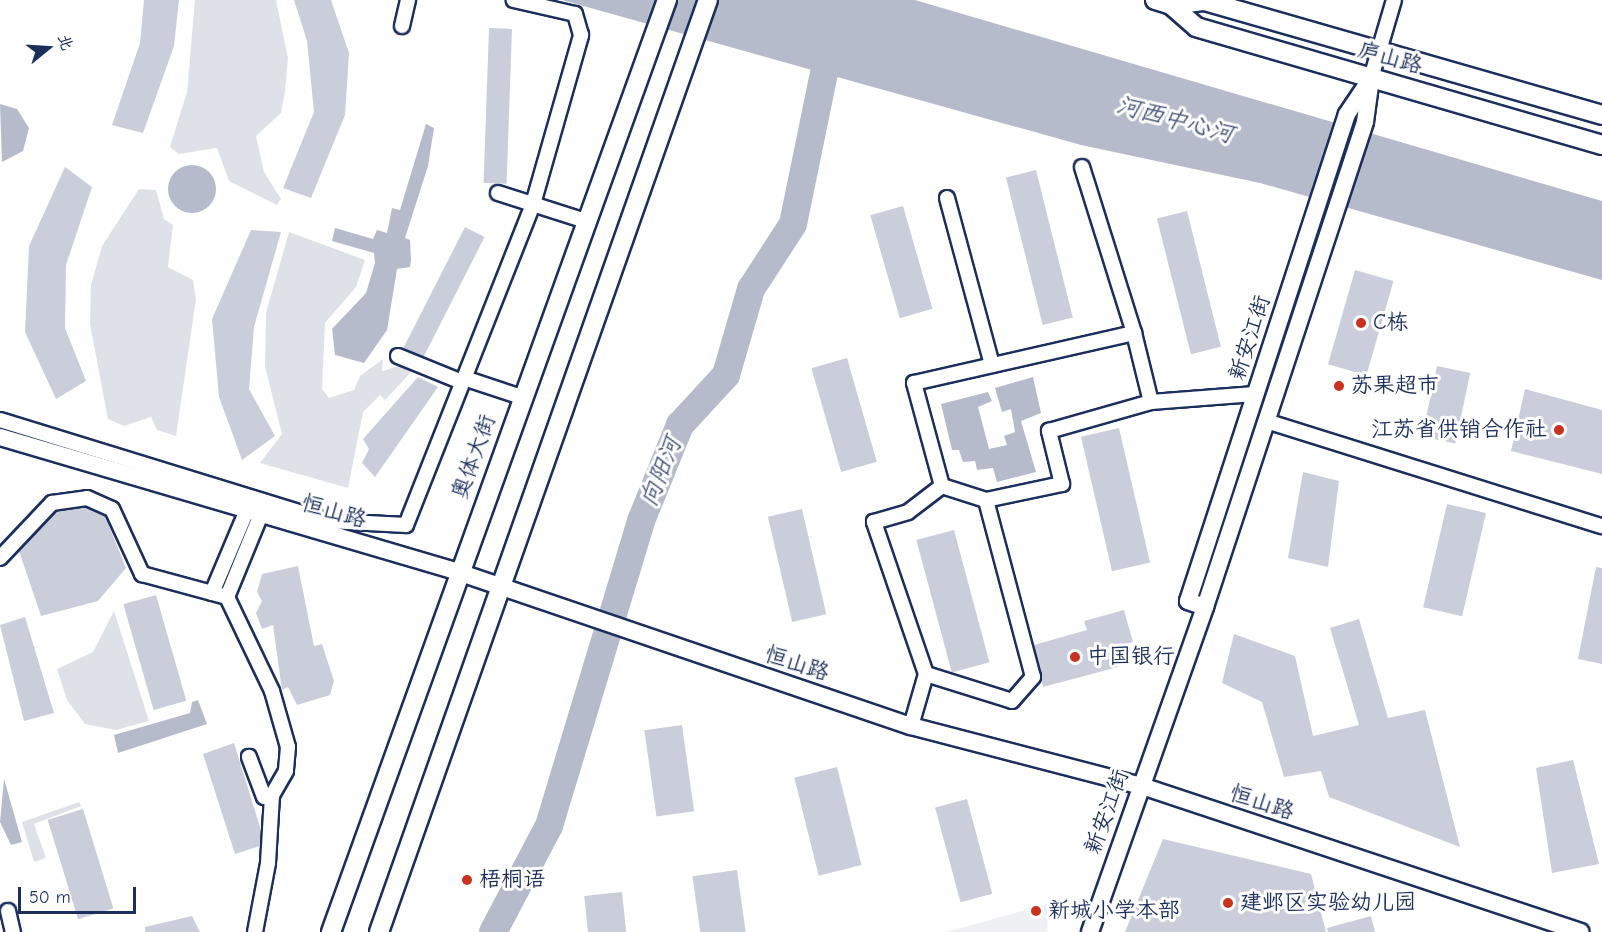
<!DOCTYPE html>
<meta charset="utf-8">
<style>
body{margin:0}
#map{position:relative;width:1602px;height:932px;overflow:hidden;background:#fff;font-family:"Comic Neue","LXGW WenKai TC",sans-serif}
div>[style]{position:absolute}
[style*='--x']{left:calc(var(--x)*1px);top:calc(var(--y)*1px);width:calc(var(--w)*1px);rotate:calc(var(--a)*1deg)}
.built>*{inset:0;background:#eff0f4}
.green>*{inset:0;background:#dee1e7}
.water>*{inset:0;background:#b5bbca}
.round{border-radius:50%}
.river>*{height:28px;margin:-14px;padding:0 14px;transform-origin:14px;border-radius:14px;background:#b5bbca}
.building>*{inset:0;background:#caceda;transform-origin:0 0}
.roads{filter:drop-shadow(2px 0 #1b2f5e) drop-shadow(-2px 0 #1b2f5e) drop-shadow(0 2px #1b2f5e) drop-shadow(0 -2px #1b2f5e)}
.minor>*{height:14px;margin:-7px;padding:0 7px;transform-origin:7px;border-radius:7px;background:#fff}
.tertiary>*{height:16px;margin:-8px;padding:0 8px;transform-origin:8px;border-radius:8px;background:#fff}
.secondary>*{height:18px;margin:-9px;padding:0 9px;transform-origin:9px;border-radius:9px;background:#fff}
.dots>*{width:16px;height:16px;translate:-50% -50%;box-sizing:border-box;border:3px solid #fff;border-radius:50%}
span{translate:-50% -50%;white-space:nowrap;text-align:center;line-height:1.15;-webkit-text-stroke:6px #fff;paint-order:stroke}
.street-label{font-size:22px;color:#1b2f5e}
.poi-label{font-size:22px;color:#1b2f5e}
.left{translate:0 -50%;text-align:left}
.right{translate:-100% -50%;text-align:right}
.water-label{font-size:24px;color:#49597e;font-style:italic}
.north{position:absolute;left:18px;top:18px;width:60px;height:60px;-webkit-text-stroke:4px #fff;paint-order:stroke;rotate:72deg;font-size:16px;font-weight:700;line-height:24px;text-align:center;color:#1b2f5e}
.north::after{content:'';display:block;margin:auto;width:21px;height:27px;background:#1b2f5e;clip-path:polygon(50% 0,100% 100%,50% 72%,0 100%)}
.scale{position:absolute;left:18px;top:887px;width:118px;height:27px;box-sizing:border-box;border:3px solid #1b2f5e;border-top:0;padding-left:8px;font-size:18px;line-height:21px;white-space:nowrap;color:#1b2f5e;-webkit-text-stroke:4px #fff;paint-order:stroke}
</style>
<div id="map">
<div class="built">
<div style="clip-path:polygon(1048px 904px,1047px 932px,946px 932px)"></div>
</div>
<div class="green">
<div style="clip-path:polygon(195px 0,276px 0,288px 58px,285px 91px,281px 113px,256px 136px,264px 172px,281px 199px,277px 205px,229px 181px,217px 148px,179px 154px,170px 147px,187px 92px)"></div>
<div style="clip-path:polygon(139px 189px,156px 190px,164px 219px,173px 225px,168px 267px,193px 280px,196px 299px,176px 436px,157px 430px,151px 417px,124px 426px,108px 419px,90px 324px,91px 285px,102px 246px)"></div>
<div style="clip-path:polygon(289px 232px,365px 260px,356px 287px,325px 323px,322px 389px,329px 398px,354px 390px,360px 376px,383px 359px,382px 371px,405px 364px,414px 369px,385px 400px,380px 395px,363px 412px,348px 488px,260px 463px,282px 434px,265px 367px,266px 313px)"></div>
<div style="clip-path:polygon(114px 611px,149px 721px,116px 730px,85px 724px,67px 700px,57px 669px,93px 652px)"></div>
<div style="clip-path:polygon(79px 802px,81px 806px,34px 824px,46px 858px,34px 862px,22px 822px)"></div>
</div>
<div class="water">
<div style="clip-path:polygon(562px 0,915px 0,1602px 201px,1602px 280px,1260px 183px,1081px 145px)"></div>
<div style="clip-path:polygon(0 104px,17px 109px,29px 128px,23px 151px,2px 162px)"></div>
<div style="clip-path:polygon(426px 124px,434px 128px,428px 166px,405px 238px,410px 240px,411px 260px,410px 267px,397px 269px,387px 330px,364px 363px,335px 355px,332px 329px,366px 293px,375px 263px,374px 253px,332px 241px,335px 228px,373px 239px,377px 230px,387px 233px,392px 208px,400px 210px)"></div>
<div class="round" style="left:168px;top:165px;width:48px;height:48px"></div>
<div style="clip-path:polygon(1033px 377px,1041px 413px,1021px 421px,1036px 472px,997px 482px,993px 468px,977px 470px,975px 461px,963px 462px,959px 450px,952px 450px,941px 404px,988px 392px,992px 401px,978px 407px,989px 449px,1007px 445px,1004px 436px,1015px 432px,1011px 409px,1002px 412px,995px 388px)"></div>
<div style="clip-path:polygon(198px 700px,207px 724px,118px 753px,114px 735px,190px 713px,192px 702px)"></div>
<div style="clip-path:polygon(4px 779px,22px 842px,11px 845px,0 822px)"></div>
</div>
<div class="river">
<div style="--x:493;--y:932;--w:120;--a:-62.2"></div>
<div style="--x:549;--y:826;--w:319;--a:-73.2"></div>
<div style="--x:641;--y:521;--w:104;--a:-67.9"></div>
<div style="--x:680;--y:425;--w:68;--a:-47.4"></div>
<div style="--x:726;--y:375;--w:90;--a:-73.8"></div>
<div style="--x:751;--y:289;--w:77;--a:-57.1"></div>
<div style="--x:793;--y:224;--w:194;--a:-78.4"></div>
</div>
<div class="building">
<div style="clip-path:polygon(144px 0,179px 0,174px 46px,143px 133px,112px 125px,140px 43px)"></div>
<div style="clip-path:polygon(294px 0,331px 0,349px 53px,345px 115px,311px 198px,283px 188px,314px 112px,307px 41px)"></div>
<div style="left:489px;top:28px;width:23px;height:155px;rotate:2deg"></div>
<div style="clip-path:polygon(65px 167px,92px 187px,66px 265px,65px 328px,86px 381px,56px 399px,25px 332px,29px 246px)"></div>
<div style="left:1036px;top:170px;width:152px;height:31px;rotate:76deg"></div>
<div style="left:903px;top:206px;width:107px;height:34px;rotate:74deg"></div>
<div style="left:1187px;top:211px;width:140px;height:31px;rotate:76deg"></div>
<div style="left:465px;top:227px;width:22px;height:136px;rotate:27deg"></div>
<div style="clip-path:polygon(251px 230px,281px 232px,254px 327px,249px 389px,275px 436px,242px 460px,219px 397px,212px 319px)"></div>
<div style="left:1355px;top:270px;width:40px;height:98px;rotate:16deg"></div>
<div style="left:847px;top:358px;width:108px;height:37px;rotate:74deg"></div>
<div style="left:1437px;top:366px;width:34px;height:72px;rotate:12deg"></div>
<div style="clip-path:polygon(418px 377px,438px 387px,375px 477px,362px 463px,369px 449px,363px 439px)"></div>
<div style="clip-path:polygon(1525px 389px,1602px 410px,1602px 474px,1511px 451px)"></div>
<div style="left:1119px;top:428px;width:138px;height:39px;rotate:77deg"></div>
<div style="clip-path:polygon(1303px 472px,1339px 481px,1328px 567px,1288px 558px)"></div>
<div style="left:1447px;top:504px;width:40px;height:106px;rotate:13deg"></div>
<div style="clip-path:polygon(86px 507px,105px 516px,126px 568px,98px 601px,41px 616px,19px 551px,56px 511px)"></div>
<div style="left:802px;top:509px;width:108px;height:35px;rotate:77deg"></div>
<div style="left:954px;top:530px;width:137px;height:39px;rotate:75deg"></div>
<div style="clip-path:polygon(298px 566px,314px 646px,322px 644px,334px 681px,330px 695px,297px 705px,288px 687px,282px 690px,273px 625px,262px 629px,256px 613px,262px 601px,257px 592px,262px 574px)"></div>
<div style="clip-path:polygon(1596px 567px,1602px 568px,1602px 664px,1578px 659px)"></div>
<div style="left:156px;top:595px;width:110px;height:34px;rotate:74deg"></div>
<div style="clip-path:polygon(1124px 610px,1133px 642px,1113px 648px,1118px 667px,1043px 687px,1034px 645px,1087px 630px,1084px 621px)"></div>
<div style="clip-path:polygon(25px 617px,54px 713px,24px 721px,0 625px)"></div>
<div style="clip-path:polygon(1359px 619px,1388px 718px,1425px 710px,1460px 847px,1329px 797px,1321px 771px,1284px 777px,1262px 702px,1222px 683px,1234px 634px,1295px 656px,1313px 736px,1359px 725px,1330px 628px)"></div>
<div style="left:682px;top:725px;width:87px;height:38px;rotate:82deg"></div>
<div style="clip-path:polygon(234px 743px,261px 830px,260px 846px,235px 854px,203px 754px)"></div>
<div style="clip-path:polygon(1573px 760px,1599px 864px,1552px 873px,1536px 768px)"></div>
<div style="left:837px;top:767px;width:101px;height:44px;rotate:76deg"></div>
<div style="left:967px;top:799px;width:98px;height:33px;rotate:75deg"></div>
<div style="left:83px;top:809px;width:104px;height:37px;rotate:73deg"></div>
<div style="clip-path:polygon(1163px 839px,1311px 874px,1326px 932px,1125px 932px)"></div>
<div style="left:737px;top:870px;width:63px;height:45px;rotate:82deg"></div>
<div style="left:622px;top:892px;width:40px;height:38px;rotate:84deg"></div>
<div style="clip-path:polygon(192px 916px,200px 932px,145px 932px,145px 927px)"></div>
<div style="clip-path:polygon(1371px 916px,1375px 932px,1328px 932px,1327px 928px)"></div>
</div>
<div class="roads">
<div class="minor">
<div style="--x:402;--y:26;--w:27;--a:-77"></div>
<div style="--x:1371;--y:78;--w:81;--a:-73.6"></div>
<div style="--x:1082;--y:167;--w:174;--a:72.6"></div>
<div style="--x:498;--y:193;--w:92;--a:17.7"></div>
<div style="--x:947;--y:198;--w:173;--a:74.9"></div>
<div style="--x:398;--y:356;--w:69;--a:22.1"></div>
<div style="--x:464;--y:378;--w:60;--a:18.4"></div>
<div style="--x:0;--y:420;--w:344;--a:17.1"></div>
<div style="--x:329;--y:521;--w:77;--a:3"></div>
<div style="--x:406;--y:525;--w:345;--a:-68.4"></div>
<div style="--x:533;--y:204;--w:176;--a:-74.1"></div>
<div style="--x:581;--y:35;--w:22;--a:-106"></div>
<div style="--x:575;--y:14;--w:63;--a:-167.1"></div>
<div style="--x:1266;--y:421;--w:352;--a:17.4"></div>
<div style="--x:942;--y:486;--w:46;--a:17.7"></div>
<div style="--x:0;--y:558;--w:76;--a:-46.6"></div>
<div style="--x:52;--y:503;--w:35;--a:-8"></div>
<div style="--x:87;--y:498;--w:27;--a:24"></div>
<div style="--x:112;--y:509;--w:72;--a:65.2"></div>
<div style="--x:142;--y:574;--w:88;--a:15.1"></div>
<div style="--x:227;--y:597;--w:104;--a:64.4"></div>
<div style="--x:272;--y:691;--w:58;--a:74.1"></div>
<div style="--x:288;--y:747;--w:24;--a:95"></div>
<div style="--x:286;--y:771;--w:28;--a:120"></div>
<div style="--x:272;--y:795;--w:8;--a:166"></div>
<div style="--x:264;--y:797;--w:43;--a:-110.6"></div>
<div style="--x:212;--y:593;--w:90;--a:-67.1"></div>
<div style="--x:227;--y:597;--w:90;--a:-67.7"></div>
<div style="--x:926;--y:674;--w:90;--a:17.4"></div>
<div style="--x:1012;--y:701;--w:32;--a:-49"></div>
<div style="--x:1033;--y:677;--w:183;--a:-104.9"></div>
<div style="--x:986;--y:500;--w:78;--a:-11.9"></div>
<div style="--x:1062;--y:484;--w:55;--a:-103.8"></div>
<div style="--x:1049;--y:431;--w:106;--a:-15.9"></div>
<div style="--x:911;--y:726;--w:54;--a:-73.9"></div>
<div style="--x:926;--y:674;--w:161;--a:-108.9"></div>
<div style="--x:874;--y:522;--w:35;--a:-16"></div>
<div style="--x:908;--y:512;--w:43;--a:-37.4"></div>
<div style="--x:942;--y:486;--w:107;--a:-105.2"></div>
<div style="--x:914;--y:383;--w:226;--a:-12.8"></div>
<div style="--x:1134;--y:333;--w:71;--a:76.2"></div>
<div style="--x:1151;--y:402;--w:104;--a:-4.4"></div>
<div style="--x:8;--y:911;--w:22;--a:77"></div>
<div style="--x:255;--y:932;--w:70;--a:-79.3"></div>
<div style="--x:268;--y:863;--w:68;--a:-86.6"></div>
</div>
<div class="tertiary">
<div style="--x:0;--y:437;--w:477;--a:16.4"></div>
<div style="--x:458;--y:572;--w:478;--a:18.8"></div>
<div style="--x:911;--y:726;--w:239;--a:14.6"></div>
<div style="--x:1142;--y:786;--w:462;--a:18.4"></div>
<div style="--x:1205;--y:607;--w:18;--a:-161"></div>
<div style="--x:1188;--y:601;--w:512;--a:-71.92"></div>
<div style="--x:1347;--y:114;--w:40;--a:-56"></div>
<div style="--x:1090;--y:932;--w:345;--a:-70.5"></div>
<div style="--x:1205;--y:607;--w:511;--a:-71.74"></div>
<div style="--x:1365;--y:122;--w:44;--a:-82.2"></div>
</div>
<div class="secondary">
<div style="--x:1155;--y:0;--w:17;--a:17"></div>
<div style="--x:1171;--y:5;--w:34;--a:-7"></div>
<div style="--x:1205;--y:1;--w:413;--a:16"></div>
<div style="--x:1171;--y:5;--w:33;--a:41"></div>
<div style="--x:1196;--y:27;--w:423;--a:16.2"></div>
<div style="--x:331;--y:932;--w:991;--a:-70.18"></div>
<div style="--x:379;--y:932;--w:988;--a:-70.56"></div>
</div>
</div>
<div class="dots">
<div style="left:1361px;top:323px;background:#c8321e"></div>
<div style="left:1339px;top:386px;background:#c8321e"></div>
<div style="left:1559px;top:430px;background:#c8321e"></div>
<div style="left:1075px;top:657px;background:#c8321e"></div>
<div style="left:467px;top:880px;background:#c8321e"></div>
<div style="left:1228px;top:903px;background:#c8321e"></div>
<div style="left:1036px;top:911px;background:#c8321e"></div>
</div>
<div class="street-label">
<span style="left:1390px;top:58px;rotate:16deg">庐山路</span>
<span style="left:1250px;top:338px;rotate:-72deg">新安江街</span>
<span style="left:474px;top:457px;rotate:-70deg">奥体大街</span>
<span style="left:334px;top:512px;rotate:16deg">恒山路</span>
<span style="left:797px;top:664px;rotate:18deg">恒山路</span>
<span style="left:1262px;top:803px;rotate:18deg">恒山路</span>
<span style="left:1107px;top:812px;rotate:-70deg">新安江街</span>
</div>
<div class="poi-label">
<span class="left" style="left:1373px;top:323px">C栋</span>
<span class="left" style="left:1351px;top:386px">苏果超市</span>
<span class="right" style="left:1547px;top:430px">江苏省供销合作社</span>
<span class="left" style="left:1087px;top:657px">中国银行</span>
<span class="left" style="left:479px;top:880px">梧桐语</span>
<span class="left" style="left:1240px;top:903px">建邺区实验幼儿园</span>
<span class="left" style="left:1048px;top:911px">新城小学本部</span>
</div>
<div class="water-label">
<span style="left:1175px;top:120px;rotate:15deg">河西中心河</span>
<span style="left:661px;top:472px;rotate:-68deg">向阳河</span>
</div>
<div class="north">北</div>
<div class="scale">50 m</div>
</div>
